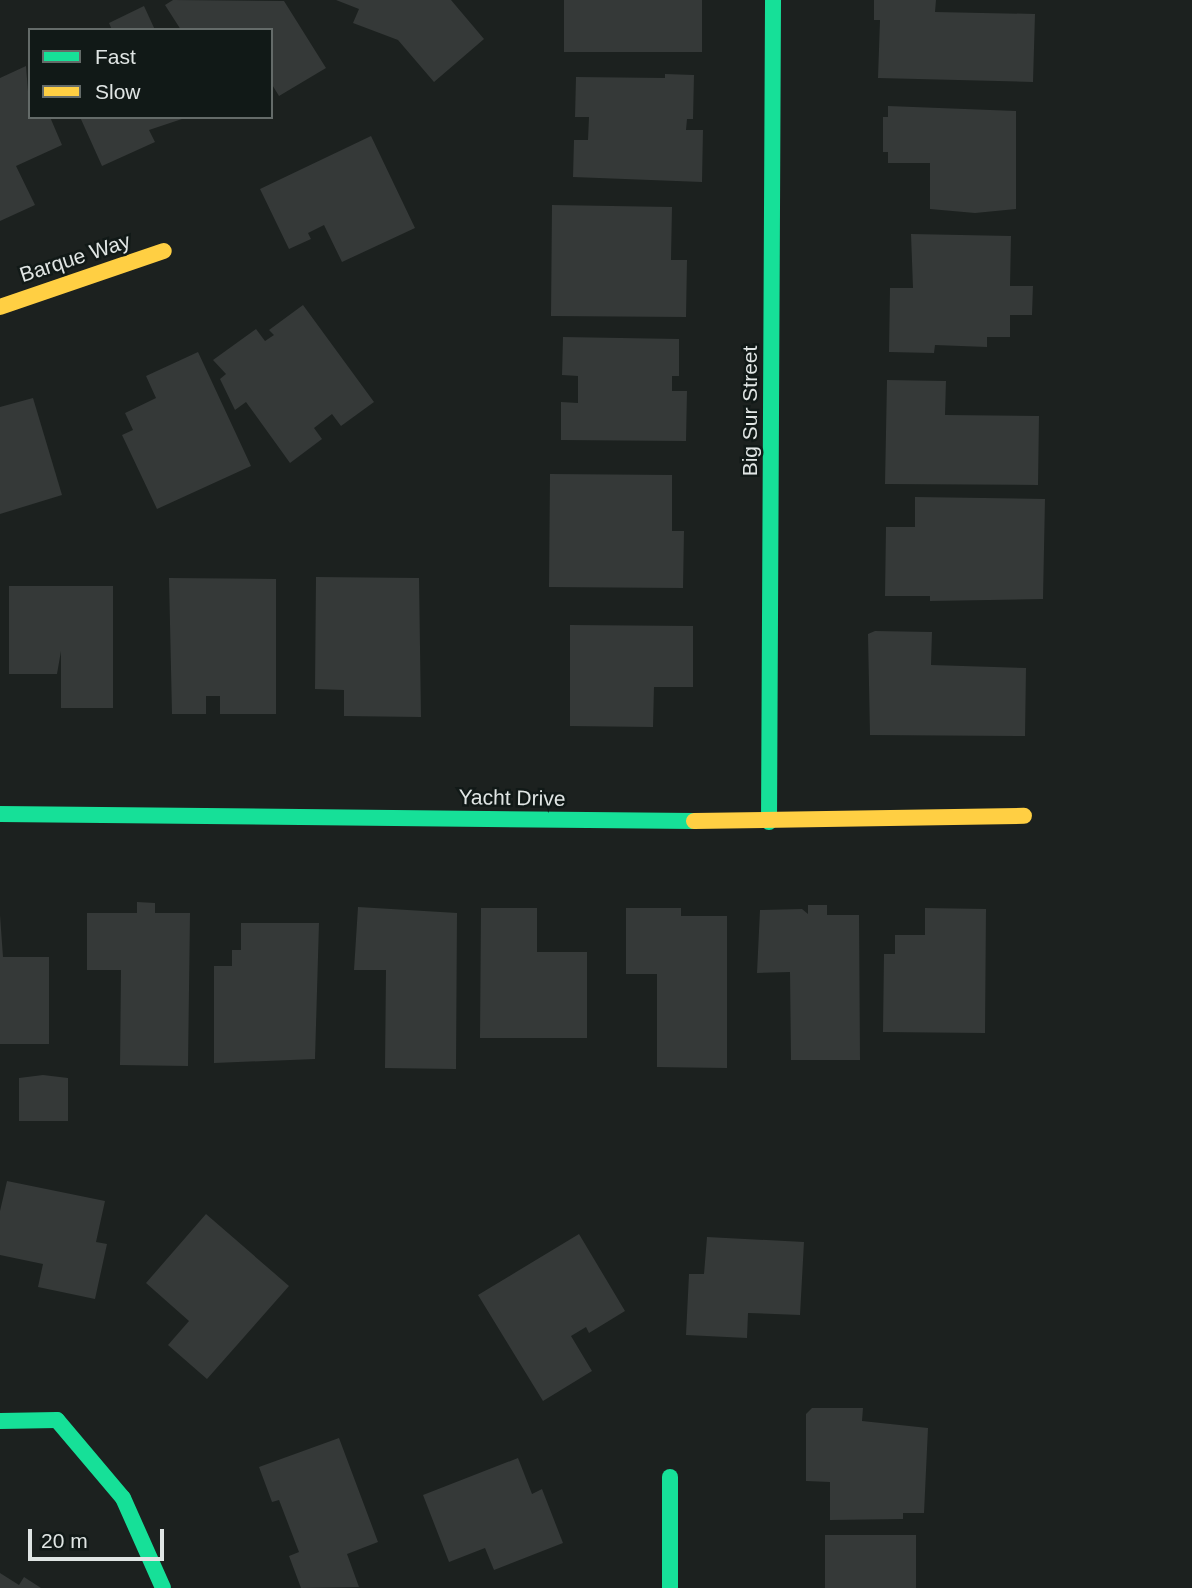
<!DOCTYPE html>
<style>
body{margin:0}
#map{position:relative;width:1192px;height:1588px;overflow:hidden;background:#1c211f;font-family:Arial,sans-serif}
div>[style]{position:absolute}
[style*='--x']{left:calc(var(--x)*1px);top:calc(var(--y)*1px);width:calc(var(--w)*1px);rotate:calc(var(--a)*1deg)}
.building>*{inset:0;background:#353938;transform-origin:0 0}
.fast>*{height:16px;margin:-8px;padding:0 8px;transform-origin:8px;border-radius:8px;background:#16e098}
.slow>*{height:16px;margin:-8px;padding:0 8px;transform-origin:8px;border-radius:8px;background:#ffcf43}
span{translate:-50% -50%;white-space:nowrap;text-align:center;line-height:1.15;-webkit-text-stroke:5px #111917;paint-order:stroke}
.street-label{font-size:21px;color:#e0e5e4}
.legend{position:absolute;left:28px;top:28px;width:245px;height:91px;box-sizing:border-box;background:#111917;border:2px solid #646b69;margin:0;padding:9px 12px;list-style:none;font-size:21px;color:#e0e5e4}
.legend li{display:flex;align-items:center;gap:14px;height:35px}
.legend b{width:35px;border:2px solid #646b69}
.scale{position:absolute;left:28px;top:1529px;width:136px;height:32px;box-sizing:border-box;border:4px solid #e0e5e4;border-top:0;padding-left:9px;font-size:21px;line-height:24px;white-space:nowrap;color:#e0e5e4;-webkit-text-stroke:5px #111917;paint-order:stroke}
</style>
<div id="map">
<div class="building">
<div style="clip-path:polygon(173px 0,284px 1px,326px 68px,279px 96px,271px 83px,271px 30px,181px 30px,165px 5px)"></div>
<div style="clip-path:polygon(336px 0,451px 0,484px 39px,434px 82px,398px 40px,353px 23px,359px 9px)"></div>
<div style="left:564px;top:0;width:138px;height:52px"></div>
<div style="clip-path:polygon(874px 0,936px 0,935px 12px,1035px 14px,1033px 82px,878px 78px,880px 20px,874px 20px)"></div>
<div style="clip-path:polygon(144px 6px,155px 30px,112px 30px,109px 23px)"></div>
<div style="clip-path:polygon(26px 66px,30px 117px,50px 117px,62px 145px,16px 166px,35px 205px,0 221px,0 78px)"></div>
<div style="clip-path:polygon(665px 74px,694px 75px,693px 119px,687px 119px,686px 130px,703px 130px,702px 182px,573px 177px,574px 140px,588px 140px,589px 117px,575px 117px,576px 77px,665px 78px)"></div>
<div style="clip-path:polygon(888px 106px,1016px 111px,1016px 209px,975px 213px,930px 209px,930px 163px,888px 163px,888px 152px,883px 152px,883px 117px,888px 117px)"></div>
<div style="clip-path:polygon(80px 117px,188px 117px,149px 130px,155px 142px,102px 166px)"></div>
<div style="clip-path:polygon(371px 136px,415px 228px,342px 262px,324px 225px,308px 233px,311px 239px,289px 249px,260px 189px)"></div>
<div style="clip-path:polygon(552px 205px,672px 207px,671px 260px,687px 260px,686px 317px,551px 316px)"></div>
<div style="clip-path:polygon(911px 234px,1011px 236px,1010px 286px,1033px 286px,1032px 315px,1010px 315px,1010px 337px,987px 337px,987px 347px,935px 345px,934px 353px,889px 352px,890px 288px,913px 288px)"></div>
<div style="clip-path:polygon(303px 305px,374px 402px,341px 426px,332px 414px,314px 428px,322px 439px,290px 463px,246px 402px,235px 410px,220px 379px,226px 374px,213px 360px,256px 329px,265px 341px,274px 335px,269px 330px)"></div>
<div style="clip-path:polygon(563px 337px,679px 339px,679px 376px,672px 376px,672px 391px,687px 391px,686px 441px,561px 440px,561px 402px,578px 403px,578px 376px,562px 375px)"></div>
<div style="clip-path:polygon(198px 352px,251px 466px,157px 509px,122px 435px,133px 430px,125px 413px,156px 398px,146px 376px)"></div>
<div style="clip-path:polygon(887px 380px,946px 381px,945px 415px,1039px 416px,1038px 485px,885px 484px)"></div>
<div style="clip-path:polygon(33px 398px,62px 495px,0 514px,0 407px)"></div>
<div style="clip-path:polygon(550px 474px,672px 475px,672px 531px,684px 531px,683px 588px,549px 587px)"></div>
<div style="clip-path:polygon(915px 497px,1045px 499px,1043px 599px,930px 601px,930px 596px,885px 596px,886px 527px,915px 527px)"></div>
<div style="clip-path:polygon(316px 577px,419px 578px,421px 717px,344px 716px,344px 690px,315px 689px)"></div>
<div style="clip-path:polygon(169px 578px,276px 579px,276px 714px,220px 714px,220px 696px,206px 696px,206px 714px,172px 714px)"></div>
<div style="clip-path:polygon(9px 586px,113px 586px,113px 708px,61px 708px,61px 651px,57px 674px,9px 674px)"></div>
<div style="clip-path:polygon(570px 625px,693px 626px,693px 687px,654px 687px,653px 727px,570px 726px)"></div>
<div style="clip-path:polygon(875px 631px,932px 632px,931px 665px,1026px 668px,1025px 736px,870px 735px,868px 634px)"></div>
<div style="clip-path:polygon(137px 902px,155px 903px,155px 913px,190px 913px,188px 1066px,120px 1065px,121px 970px,87px 970px,87px 913px,137px 913px)"></div>
<div style="clip-path:polygon(808px 905px,827px 905px,827px 915px,859px 915px,860px 1060px,791px 1060px,790px 972px,757px 973px,760px 910px,802px 909px,808px 914px)"></div>
<div style="clip-path:polygon(358px 907px,457px 913px,456px 1069px,385px 1068px,386px 970px,354px 970px)"></div>
<div style="clip-path:polygon(481px 908px,537px 908px,537px 952px,587px 952px,587px 1038px,480px 1038px)"></div>
<div style="clip-path:polygon(626px 908px,681px 908px,681px 916px,727px 916px,727px 1068px,657px 1067px,657px 974px,626px 974px)"></div>
<div style="clip-path:polygon(925px 908px,986px 909px,985px 1033px,883px 1032px,884px 954px,895px 954px,895px 935px,925px 935px)"></div>
<div style="clip-path:polygon(0 915px,3px 957px,49px 957px,49px 1044px,0 1044px)"></div>
<div style="clip-path:polygon(241px 923px,319px 923px,315px 1059px,214px 1063px,214px 966px,232px 966px,232px 950px,241px 950px)"></div>
<div style="clip-path:polygon(43px 1075px,68px 1078px,68px 1121px,19px 1121px,19px 1078px)"></div>
<div style="clip-path:polygon(7px 1181px,105px 1201px,96px 1242px,107px 1244px,95px 1299px,38px 1287px,43px 1264px,0 1255px,0 1211px)"></div>
<div style="clip-path:polygon(206px 1214px,289px 1286px,207px 1379px,168px 1345px,189px 1321px,146px 1283px)"></div>
<div style="clip-path:polygon(579px 1234px,625px 1311px,589px 1333px,586px 1327px,571px 1336px,592px 1371px,543px 1401px,478px 1295px)"></div>
<div style="clip-path:polygon(707px 1237px,804px 1242px,800px 1315px,748px 1313px,747px 1338px,686px 1335px,689px 1274px,704px 1274px)"></div>
<div style="clip-path:polygon(812px 1408px,863px 1408px,862px 1421px,928px 1428px,924px 1513px,903px 1513px,903px 1519px,830px 1520px,830px 1482px,806px 1481px,806px 1414px)"></div>
<div style="clip-path:polygon(339px 1438px,378px 1542px,347px 1554px,359px 1587px,301px 1588px,289px 1556px,299px 1552px,279px 1500px,272px 1502px,259px 1467px)"></div>
<div style="clip-path:polygon(518px 1458px,532px 1494px,542px 1489px,563px 1543px,494px 1570px,485px 1548px,449px 1562px,423px 1495px)"></div>
<div style="left:916px;top:1535px;width:53px;height:91px;rotate:90deg"></div>
<div style="clip-path:polygon(0 1573px,19px 1585px,24px 1577px,41px 1588px,0 1588px)"></div>
</div>
<div class="fast">
<div style="--x:0;--y:814;--w:694;--a:0.58"></div>
<div style="--x:769;--y:822;--w:822;--a:-89.72"></div>
<div style="--x:0;--y:1421;--w:57;--a:-1"></div>
<div style="--x:57;--y:1420;--w:102;--a:49.8"></div>
<div style="--x:123;--y:1498;--w:98;--a:66"></div>
<div style="--x:670;--y:1477;--w:111;--a:90"></div>
</div>
<div class="slow">
<div style="--x:0;--y:307;--w:173;--a:-18.9"></div>
<div style="--x:694;--y:821;--w:330;--a:-0.9"></div>
</div>
<div class="street-label">
<span style="left:75px;top:258px;rotate:-18deg">Barque Way</span>
<span style="left:750px;top:411px;rotate:-90deg">Big Sur Street</span>
<span style="left:512px;top:798px;rotate:1deg">Yacht Drive</span>
</div>
<ul class="legend">
<li><b style="height:9px;background:#16e098"></b>Fast</li>
<li><b style="height:9px;background:#ffcf43"></b>Slow</li>
</ul>
<div class="scale">20 m</div>
</div>
